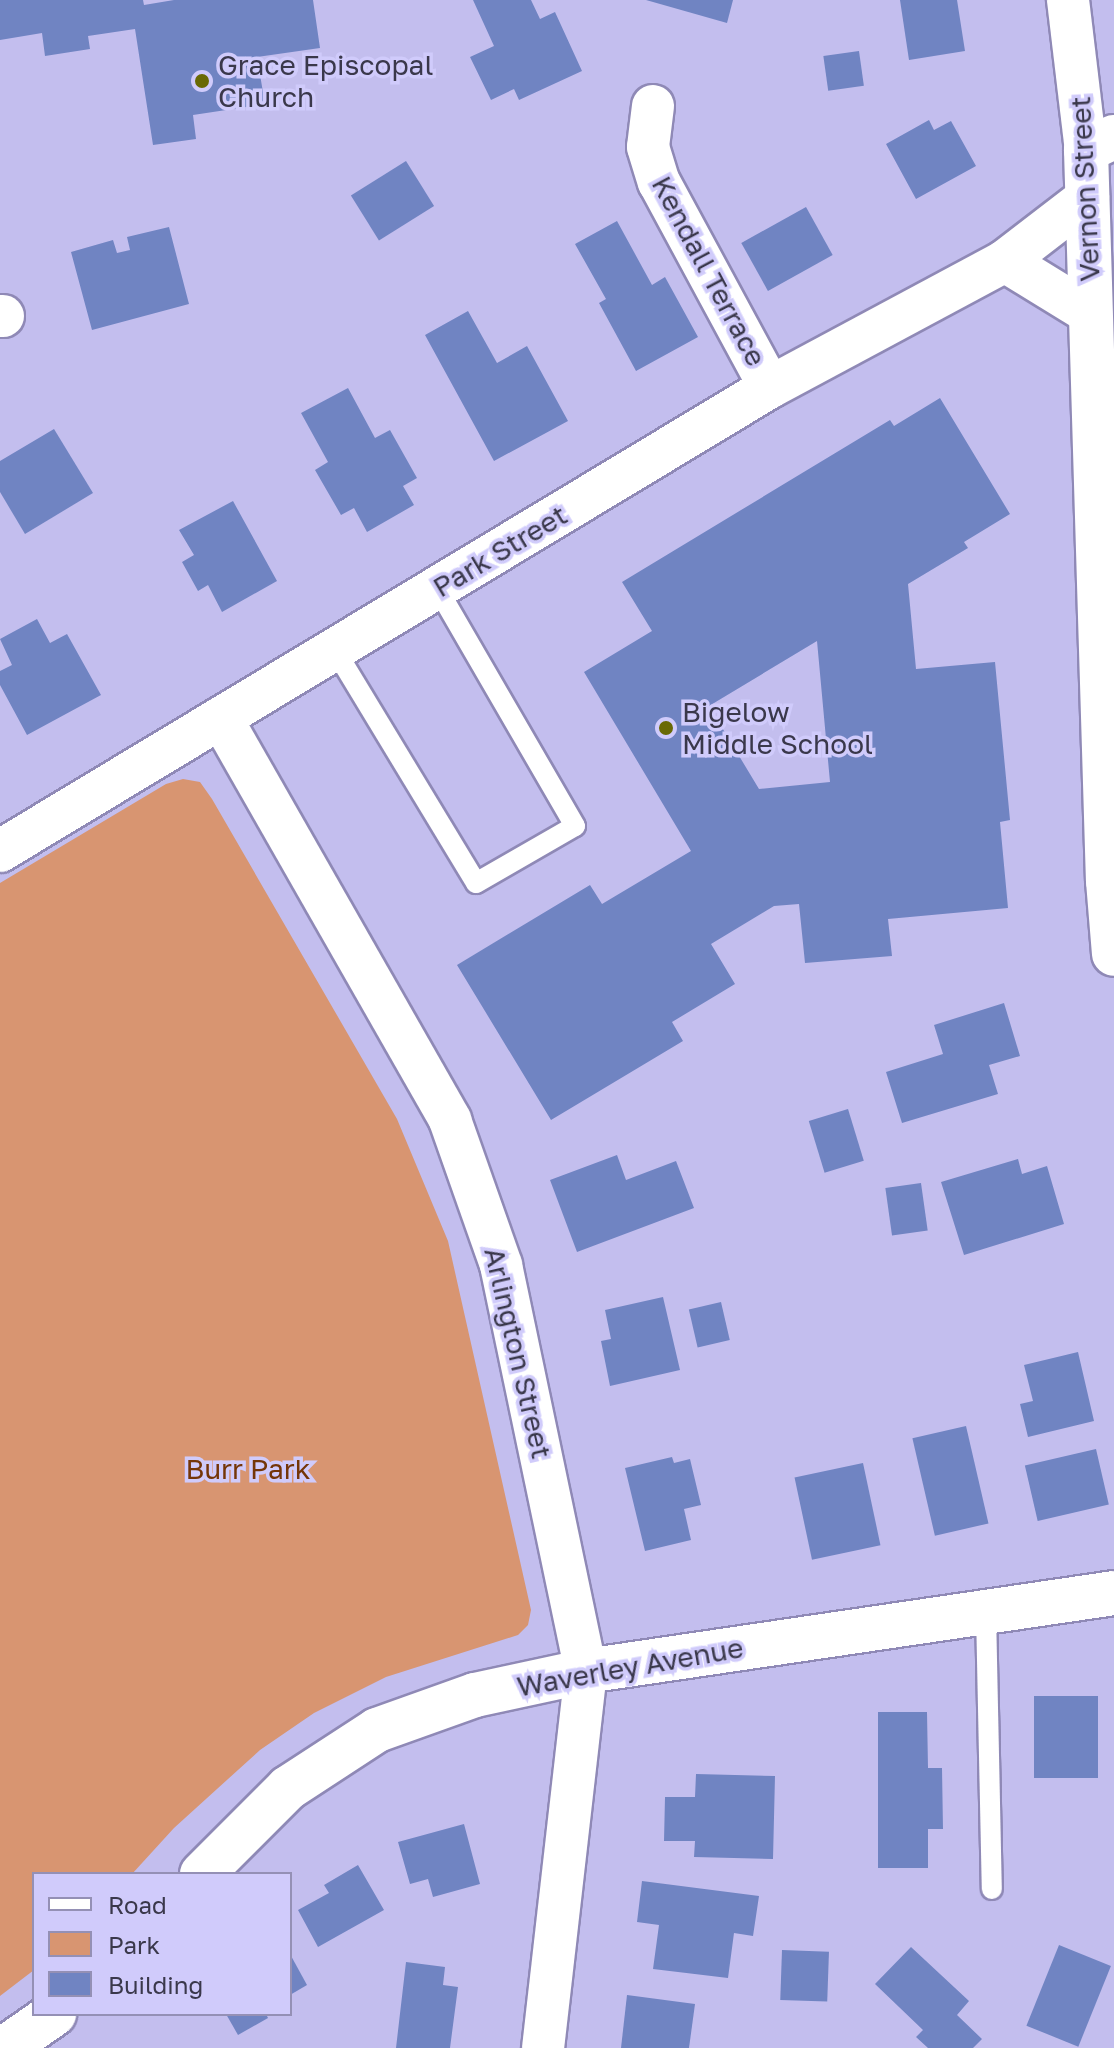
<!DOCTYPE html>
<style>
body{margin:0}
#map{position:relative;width:1114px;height:2048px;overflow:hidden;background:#c3beee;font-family:"Golos Text",sans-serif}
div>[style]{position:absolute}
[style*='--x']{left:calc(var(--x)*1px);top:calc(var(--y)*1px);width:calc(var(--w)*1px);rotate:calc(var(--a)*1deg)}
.green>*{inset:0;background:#d89571}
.building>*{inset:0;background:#7084c2;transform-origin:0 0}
.roads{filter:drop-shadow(2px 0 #8f89b6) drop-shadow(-2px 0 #8f89b6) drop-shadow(0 2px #8f89b6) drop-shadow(0 -2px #8f89b6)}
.service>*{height:20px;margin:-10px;padding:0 10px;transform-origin:10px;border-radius:10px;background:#fff}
.minor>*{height:42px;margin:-21px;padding:0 21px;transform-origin:21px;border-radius:21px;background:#fff}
.tertiary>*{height:44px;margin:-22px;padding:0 22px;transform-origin:22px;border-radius:22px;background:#fff}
.dots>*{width:22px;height:22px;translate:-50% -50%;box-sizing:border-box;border:4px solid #d0cbfb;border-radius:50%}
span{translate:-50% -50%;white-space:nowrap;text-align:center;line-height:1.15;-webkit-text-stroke:7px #d0cbfb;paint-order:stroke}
.poi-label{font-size:28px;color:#3a384b}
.left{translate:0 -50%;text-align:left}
.street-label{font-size:28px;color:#3a384b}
.park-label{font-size:28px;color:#743508}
.legend{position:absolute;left:32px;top:1872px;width:260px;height:144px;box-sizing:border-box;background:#d0cbfb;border:2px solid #9490b5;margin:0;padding:10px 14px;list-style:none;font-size:24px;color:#3a384b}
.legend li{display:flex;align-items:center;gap:16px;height:40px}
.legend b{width:40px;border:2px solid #9490b5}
</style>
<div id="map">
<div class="green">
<div style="clip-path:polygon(183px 779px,200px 782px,212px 799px,397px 1119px,448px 1241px,531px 1610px,528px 1625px,518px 1635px,386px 1677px,314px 1713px,260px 1750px,174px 1828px,132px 1874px,34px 1874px,34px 1970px,0 1996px,0 883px,166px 784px)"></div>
</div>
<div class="building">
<div style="clip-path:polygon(0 0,143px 0,144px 5px,174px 0,313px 0,320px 48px,257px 57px,265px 104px,193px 115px,196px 139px,153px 145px,135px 29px,88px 36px,90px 49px,45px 56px,42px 33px,0 40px)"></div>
<div style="clip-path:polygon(473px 0,531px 0,540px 19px,555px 12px,582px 71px,519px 100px,514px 89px,491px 100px,470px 57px,494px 46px)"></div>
<div style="clip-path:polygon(646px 0,733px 0,727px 23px)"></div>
<div style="clip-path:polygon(900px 0,957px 0,965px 51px,909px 60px)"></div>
<div style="left:859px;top:51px;width:35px;height:36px;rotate:82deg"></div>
<div style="clip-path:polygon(929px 120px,934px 130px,951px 121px,976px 166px,916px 199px,886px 144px)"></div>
<div style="left:406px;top:161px;width:53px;height:65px;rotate:58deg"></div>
<div style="left:806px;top:207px;width:55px;height:74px;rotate:61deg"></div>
<div style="clip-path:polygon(617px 221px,652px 285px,665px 277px,698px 337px,636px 371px,599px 303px,606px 299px,575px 244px)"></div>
<div style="clip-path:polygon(169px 227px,189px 304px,92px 330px,71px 252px,113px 240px,117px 253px,130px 250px,127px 237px)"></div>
<div style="clip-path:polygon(468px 311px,497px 363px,527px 346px,568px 421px,494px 461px,425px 335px)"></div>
<div style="clip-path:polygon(348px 388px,375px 438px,390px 430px,417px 478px,403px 486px,414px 505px,367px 532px,354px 508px,341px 515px,315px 470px,328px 462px,301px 413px)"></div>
<div style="clip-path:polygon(evenodd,940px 398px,1010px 514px,964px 542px,968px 548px,908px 584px,916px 669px,995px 662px,1010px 820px,1000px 822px,1008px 908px,888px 919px,892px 956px,805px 963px,799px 904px,774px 906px,711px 944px,735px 984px,672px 1022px,683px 1041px,551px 1120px,457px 965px,590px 885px,602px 904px,691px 851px,584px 672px,652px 631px,622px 582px,890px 420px,894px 426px,940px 398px,817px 641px,830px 782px,759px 789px,709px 706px,817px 641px)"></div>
<div style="clip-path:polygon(54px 429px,93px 493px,25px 534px,0 492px,0 461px)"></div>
<div style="clip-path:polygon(233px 501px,277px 581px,222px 612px,208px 585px,198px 591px,182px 562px,194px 555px,179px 530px)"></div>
<div style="clip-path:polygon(37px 619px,50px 643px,67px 634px,101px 695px,27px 735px,0 685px,0 671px,12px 665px,0 639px)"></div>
<div style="clip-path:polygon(1004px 1003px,1020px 1056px,989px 1065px,998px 1094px,902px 1123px,886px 1072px,943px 1054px,934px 1025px)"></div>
<div style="left:848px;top:1109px;width:54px;height:41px;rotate:73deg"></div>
<div style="clip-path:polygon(617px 1155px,626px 1180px,676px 1161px,694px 1208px,577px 1252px,550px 1180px)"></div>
<div style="clip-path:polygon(1018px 1159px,1022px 1174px,1047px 1166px,1064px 1224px,964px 1255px,941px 1182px)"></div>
<div style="left:921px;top:1183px;width:48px;height:36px;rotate:82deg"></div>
<div style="clip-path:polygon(663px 1297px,680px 1370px,610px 1386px,601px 1341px,611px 1339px,605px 1310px)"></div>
<div style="left:721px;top:1302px;width:39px;height:33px;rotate:77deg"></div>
<div style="clip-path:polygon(1078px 1352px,1094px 1421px,1028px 1437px,1020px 1404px,1033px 1401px,1024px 1365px)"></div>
<div style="left:966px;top:1426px;width:100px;height:55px;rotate:77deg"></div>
<div style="left:1096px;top:1449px;width:57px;height:73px;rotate:77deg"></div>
<div style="clip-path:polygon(672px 1457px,674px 1463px,690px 1459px,701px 1505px,684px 1509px,691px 1540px,645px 1551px,625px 1468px)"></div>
<div style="left:863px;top:1463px;width:84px;height:70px;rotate:78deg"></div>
<div style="left:1034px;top:1696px;width:64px;height:82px"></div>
<div style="clip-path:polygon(878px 1712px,927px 1712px,928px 1768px,942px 1768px,943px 1829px,928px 1829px,928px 1868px,878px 1868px)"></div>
<div style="clip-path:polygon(696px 1774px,775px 1776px,773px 1859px,694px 1857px,695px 1841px,664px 1841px,665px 1797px,695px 1797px)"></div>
<div style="clip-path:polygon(464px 1824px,480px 1884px,433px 1897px,428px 1879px,410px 1884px,398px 1842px)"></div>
<div style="clip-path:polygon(358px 1865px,384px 1910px,318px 1947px,298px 1910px,329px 1893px,324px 1885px)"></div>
<div style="clip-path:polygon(642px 1881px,759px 1896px,753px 1936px,734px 1933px,728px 1978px,653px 1969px,659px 1925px,637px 1922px)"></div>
<div style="left:1059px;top:1945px;width:56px;height:87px;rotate:22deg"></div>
<div style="clip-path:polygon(911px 1947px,969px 2001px,957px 2015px,982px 2039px,973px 2048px,928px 2048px,916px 2037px,923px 2030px,875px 1984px)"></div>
<div style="left:782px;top:1950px;width:47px;height:50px;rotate:2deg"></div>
<div style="clip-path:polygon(290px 1954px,307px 1985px,290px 1995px)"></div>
<div style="clip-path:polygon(406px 1962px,445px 1967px,443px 1985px,458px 1987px,450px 2048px,396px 2048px)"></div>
<div style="clip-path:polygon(627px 1995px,695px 2004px,689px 2048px,621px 2048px)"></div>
<div style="clip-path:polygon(226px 2014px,266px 2014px,268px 2018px,238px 2035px)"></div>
</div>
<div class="roads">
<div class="service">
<div style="--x:335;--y:650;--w:272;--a:58.8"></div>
<div style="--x:476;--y:883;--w:114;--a:-29.9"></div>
<div style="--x:575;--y:826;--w:275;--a:-120.1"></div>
<div style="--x:986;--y:1612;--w:277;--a:88.8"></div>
</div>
<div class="minor">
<div style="--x:1068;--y:0;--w:151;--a:83.2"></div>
<div style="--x:653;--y:106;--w:41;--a:97"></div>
<div style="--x:648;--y:147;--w:37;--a:73"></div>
<div style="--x:659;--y:182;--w:233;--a:61.6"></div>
<div style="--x:1005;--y:261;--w:101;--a:31.6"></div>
<div style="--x:0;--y:316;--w:3;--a:0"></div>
<div style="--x:221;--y:718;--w:463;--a:60.3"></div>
<div style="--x:450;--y:1120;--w:154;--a:70.6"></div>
<div style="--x:501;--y:1265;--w:415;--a:78.2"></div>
<div style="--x:586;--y:1671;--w:379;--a:96.5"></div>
<div style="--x:0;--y:851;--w:899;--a:-31.07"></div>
<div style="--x:770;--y:387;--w:267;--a:-28.2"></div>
<div style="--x:1005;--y:261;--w:105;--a:-37.6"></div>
</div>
<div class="tertiary">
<div style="--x:1114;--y:137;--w:31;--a:155"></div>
<div style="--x:1086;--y:150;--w:731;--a:88.28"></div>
<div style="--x:1108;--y:881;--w:73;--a:85.3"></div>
<div style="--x:202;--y:1874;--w:122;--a:-45"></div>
<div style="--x:288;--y:1788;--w:106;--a:-33.1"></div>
<div style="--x:377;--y:1730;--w:104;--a:-19.7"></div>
<div style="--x:475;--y:1695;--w:114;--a:-12.2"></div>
<div style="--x:586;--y:1671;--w:534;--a:-8.4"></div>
<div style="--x:5;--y:2048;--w:60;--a:-34.8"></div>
</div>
</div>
<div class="dots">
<div style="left:202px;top:81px;background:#696905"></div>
<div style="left:666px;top:728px;background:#696905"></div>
</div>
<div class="poi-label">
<span class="left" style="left:218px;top:81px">Grace Episcopal<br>Church</span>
<span class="left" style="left:682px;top:728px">Bigelow<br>Middle School</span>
</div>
<div class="street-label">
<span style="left:1085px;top:189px;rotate:-93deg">Vernon Street</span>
<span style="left:709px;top:271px;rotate:62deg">Kendall Terrace</span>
<span style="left:500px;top:551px;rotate:-31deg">Park Street</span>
<span style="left:518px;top:1353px;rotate:77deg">Arlington Street</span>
<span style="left:630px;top:1667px;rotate:-10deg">Waverley Avenue</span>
</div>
<div class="park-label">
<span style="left:248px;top:1469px">Burr Park</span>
</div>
<ul class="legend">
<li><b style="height:10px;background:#fff"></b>Road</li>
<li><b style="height:22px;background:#d89571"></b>Park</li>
<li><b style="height:22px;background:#7084c2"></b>Building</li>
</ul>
</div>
